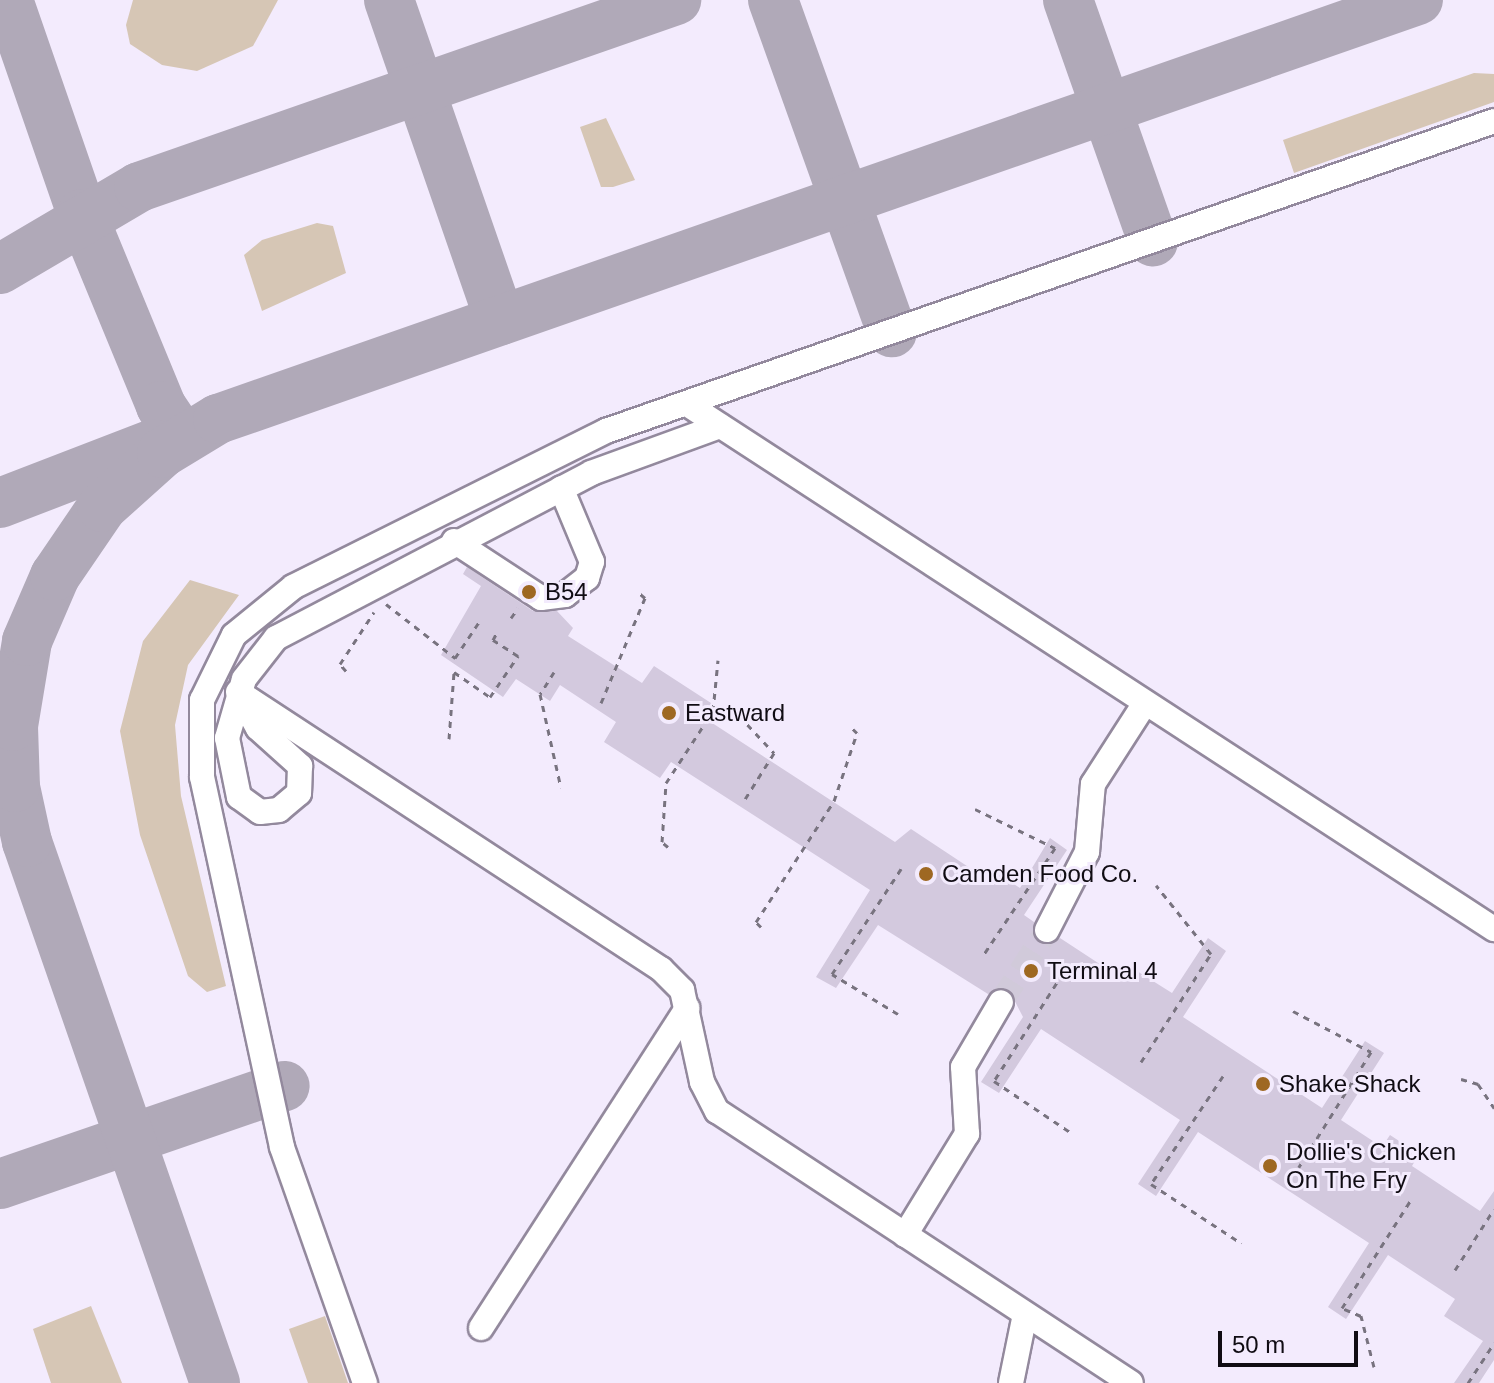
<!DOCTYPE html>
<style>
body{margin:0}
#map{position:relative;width:1494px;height:1383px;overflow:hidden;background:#f3ebfd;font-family:Arial,sans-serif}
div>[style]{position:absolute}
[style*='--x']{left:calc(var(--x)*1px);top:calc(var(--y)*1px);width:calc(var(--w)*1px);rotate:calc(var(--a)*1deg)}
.green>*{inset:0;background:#d6c6b5}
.taxiway>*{height:50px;margin:-25px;padding:0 25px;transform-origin:25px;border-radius:25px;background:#b0a9b8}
.building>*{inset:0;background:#d3c9de}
.minor-tunnel>*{height:24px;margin-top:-12px;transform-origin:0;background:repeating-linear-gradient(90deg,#d1cada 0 24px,transparent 0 36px)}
.path>*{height:3px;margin-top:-1.5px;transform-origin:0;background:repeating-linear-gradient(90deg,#78737f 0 6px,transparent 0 12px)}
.roads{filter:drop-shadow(2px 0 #93899d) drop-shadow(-2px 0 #93899d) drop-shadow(0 2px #93899d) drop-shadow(0 -2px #93899d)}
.minor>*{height:24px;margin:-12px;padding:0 12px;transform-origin:12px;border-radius:12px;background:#fff}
.dots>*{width:22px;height:22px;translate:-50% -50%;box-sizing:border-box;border:4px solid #f3ebfd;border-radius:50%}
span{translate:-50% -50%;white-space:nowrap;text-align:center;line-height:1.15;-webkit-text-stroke:6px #f3ebfd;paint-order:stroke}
.poi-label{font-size:24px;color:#100c13}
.left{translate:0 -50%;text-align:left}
.scale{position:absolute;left:1218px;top:1331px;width:140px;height:36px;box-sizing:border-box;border:4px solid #100c13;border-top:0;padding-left:10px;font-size:24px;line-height:28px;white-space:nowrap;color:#100c13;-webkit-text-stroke:6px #f3ebfd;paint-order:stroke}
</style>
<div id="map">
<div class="green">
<div style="clip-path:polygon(133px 0,278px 0,253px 46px,197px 71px,162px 65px,130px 44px,126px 25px)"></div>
<div style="clip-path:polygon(1474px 73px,1494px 74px,1494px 102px,1294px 173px,1283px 140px)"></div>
<div style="clip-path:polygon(606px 118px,635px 180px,613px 187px,601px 187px,580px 127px)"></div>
<div style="clip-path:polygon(317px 223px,333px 226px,346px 273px,262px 311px,244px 255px,262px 240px)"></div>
<div style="clip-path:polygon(190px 580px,239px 595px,188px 665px,175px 725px,181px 796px,226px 986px,207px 992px,188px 976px,140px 835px,120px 731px,143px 641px)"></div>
<div style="clip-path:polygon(91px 1306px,122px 1383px,51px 1383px,33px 1329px)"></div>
<div style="clip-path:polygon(325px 1316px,348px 1383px,308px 1383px,289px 1329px)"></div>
</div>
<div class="taxiway">
<div style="--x:8;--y:0;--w:226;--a:70.9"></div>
<div style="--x:82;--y:214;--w:208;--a:67.6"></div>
<div style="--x:161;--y:406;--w:40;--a:56"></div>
<div style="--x:389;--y:0;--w:339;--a:70.9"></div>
<div style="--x:773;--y:0;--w:353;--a:70.3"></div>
<div style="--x:1068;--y:0;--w:256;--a:70.6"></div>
<div style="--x:0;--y:269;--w:161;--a:-30.5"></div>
<div style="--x:139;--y:187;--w:569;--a:-19.2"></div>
<div style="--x:0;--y:503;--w:164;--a:-21.1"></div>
<div style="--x:0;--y:1184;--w:301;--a:-19"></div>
<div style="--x:215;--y:1383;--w:573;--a:-109.16"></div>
<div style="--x:27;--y:842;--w:56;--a:-102.3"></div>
<div style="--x:15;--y:787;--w:61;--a:-91.9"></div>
<div style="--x:13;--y:726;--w:86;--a:-80.6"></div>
<div style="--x:27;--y:641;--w:71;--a:-66.7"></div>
<div style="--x:55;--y:576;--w:83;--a:-55.7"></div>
<div style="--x:102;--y:507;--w:81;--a:-42"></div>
<div style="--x:162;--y:453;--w:66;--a:-31.3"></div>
<div style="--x:218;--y:419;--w:1271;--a:-19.25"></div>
</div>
<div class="building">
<div style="clip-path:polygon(467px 567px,533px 611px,557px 611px,573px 628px,568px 636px,642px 683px,654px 666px,711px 703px,703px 717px,895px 842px,911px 829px,976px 872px,989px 868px,1020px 888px,1050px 838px,1067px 850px,1024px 915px,1034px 922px,1035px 939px,1047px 945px,1060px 938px,1121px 978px,1129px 966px,1172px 993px,1208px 938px,1226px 951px,1183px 1017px,1322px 1108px,1365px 1041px,1384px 1053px,1341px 1120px,1382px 1147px,1390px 1135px,1419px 1154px,1412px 1166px,1480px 1211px,1494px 1191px,1494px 1360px,1479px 1383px,1454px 1383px,1483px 1341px,1444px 1316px,1455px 1299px,1388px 1255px,1346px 1319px,1328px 1307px,1369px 1243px,1198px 1132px,1156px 1196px,1138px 1184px,1180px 1120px,1041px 1029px,999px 1093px,981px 1082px,1023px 1017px,1009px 990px,988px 994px,878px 925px,836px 988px,816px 977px,870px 890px,671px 762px,660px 778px,604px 742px,616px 722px,560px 685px,550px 701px,516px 679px,503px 697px,441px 655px,481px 586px,463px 574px)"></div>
</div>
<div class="minor-tunnel">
<div style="--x:1001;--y:1002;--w:85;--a:-57.4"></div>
</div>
<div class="path">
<div style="--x:386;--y:604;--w:88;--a:38"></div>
<div style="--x:455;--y:658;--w:43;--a:-56.3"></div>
<div style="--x:511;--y:618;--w:12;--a:-55"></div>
<div style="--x:346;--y:671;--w:9;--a:-131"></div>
<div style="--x:340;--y:664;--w:62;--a:-56.8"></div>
<div style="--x:554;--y:672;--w:26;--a:122"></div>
<div style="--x:540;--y:694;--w:96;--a:77.4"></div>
<div style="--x:601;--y:703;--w:114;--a:-67.3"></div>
<div style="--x:645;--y:598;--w:9;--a:-139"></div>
<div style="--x:731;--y:707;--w:63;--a:46.9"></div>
<div style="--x:774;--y:753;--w:54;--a:122.2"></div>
<div style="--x:449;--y:739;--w:67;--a:-85.7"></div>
<div style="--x:454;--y:672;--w:44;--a:34.8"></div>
<div style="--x:490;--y:697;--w:50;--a:-55.7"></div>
<div style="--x:518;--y:656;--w:30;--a:-147"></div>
<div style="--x:493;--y:640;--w:7;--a:-63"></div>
<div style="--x:975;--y:809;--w:89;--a:26"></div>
<div style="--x:1055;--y:848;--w:131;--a:123.8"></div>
<div style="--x:668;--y:847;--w:8;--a:-140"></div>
<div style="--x:662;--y:842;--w:59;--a:-86.1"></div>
<div style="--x:666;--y:783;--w:86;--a:-56.9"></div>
<div style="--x:713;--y:711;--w:51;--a:-84.4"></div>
<div style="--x:761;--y:927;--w:7;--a:-135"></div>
<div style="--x:756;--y:922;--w:144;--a:-57.2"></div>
<div style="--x:834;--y:801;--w:72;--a:-71.3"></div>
<div style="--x:857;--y:733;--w:7;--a:-135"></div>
<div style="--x:1063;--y:973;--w:128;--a:122.6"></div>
<div style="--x:994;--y:1081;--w:92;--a:33.9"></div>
<div style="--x:1293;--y:1011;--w:88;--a:27.7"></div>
<div style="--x:1371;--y:1052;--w:136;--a:122.1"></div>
<div style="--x:898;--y:1014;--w:77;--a:-148.8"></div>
<div style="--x:832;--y:974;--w:126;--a:-56.7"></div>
<div style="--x:1141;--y:1062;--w:129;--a:-57.1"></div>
<div style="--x:1211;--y:954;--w:88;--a:-128.6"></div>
<div style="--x:1223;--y:1076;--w:130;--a:123.7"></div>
<div style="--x:1151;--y:1184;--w:108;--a:33.2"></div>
<div style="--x:1461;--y:1079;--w:18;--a:16"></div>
<div style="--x:1478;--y:1084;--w:29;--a:56"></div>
<div style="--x:1455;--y:1270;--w:72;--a:-57.4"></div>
<div style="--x:1374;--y:1367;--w:53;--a:-104.3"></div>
<div style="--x:1361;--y:1316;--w:21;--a:-157"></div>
<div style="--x:1342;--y:1308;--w:130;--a:-57.5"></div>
<div style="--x:1468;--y:1383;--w:48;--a:-57"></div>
</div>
<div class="roads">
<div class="minor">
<div style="--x:687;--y:404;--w:963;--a:33.05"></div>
<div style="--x:454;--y:541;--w:104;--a:33.2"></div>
<div style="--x:541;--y:598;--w:24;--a:-7"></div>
<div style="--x:565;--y:595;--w:28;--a:-38"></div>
<div style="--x:587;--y:578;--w:17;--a:-73"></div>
<div style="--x:592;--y:562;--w:80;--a:-112.7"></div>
<div style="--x:238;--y:692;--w:506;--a:33.22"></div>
<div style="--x:661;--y:969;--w:30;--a:45"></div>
<div style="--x:682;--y:990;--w:94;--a:77.7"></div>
<div style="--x:702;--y:1082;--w:33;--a:63"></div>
<div style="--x:717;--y:1111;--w:495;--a:33.3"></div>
<div style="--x:243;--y:701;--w:31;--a:61"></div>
<div style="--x:258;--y:728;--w:57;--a:42.1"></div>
<div style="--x:300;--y:766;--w:27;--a:92"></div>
<div style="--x:299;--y:793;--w:26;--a:140"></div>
<div style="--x:279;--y:810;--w:19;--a:174"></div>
<div style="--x:260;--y:812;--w:26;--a:-144"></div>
<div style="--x:239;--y:797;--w:60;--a:-101.5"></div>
<div style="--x:227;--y:738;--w:61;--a:-73.9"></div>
<div style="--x:244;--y:679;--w:52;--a:-52"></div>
<div style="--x:276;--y:638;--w:356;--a:-27.6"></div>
<div style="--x:591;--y:473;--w:137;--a:-20"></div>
<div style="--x:1047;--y:930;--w:88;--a:-62.9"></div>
<div style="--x:1087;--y:852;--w:68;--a:-85"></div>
<div style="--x:1093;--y:784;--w:96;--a:-57.3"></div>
<div style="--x:905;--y:1235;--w:119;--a:-58.5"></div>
<div style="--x:967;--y:1134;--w:67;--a:-93.4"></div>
<div style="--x:963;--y:1067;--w:75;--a:-59.7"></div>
<div style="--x:481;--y:1328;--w:381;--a:-57.2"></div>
<div style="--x:365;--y:1383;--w:250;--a:-109.4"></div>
<div style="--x:282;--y:1147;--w:379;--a:-102.2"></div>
<div style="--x:202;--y:777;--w:77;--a:-90"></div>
<div style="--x:202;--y:700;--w:72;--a:-63.8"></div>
<div style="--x:234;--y:635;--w:76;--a:-39.1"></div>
<div style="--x:293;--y:587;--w:350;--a:-26.5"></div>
<div style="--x:606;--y:431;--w:941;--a:-19.24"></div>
<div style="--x:1011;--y:1383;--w:70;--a:-78.5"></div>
</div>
</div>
<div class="dots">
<div style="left:529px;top:592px;background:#9e6822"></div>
<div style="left:669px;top:713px;background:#9e6822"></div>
<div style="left:926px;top:874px;background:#9e6822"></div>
<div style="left:1031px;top:971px;background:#9e6822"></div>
<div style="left:1263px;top:1084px;background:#9e6822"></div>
<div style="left:1270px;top:1166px;background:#9e6822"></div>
</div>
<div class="poi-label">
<span class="left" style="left:545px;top:592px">B54</span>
<span class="left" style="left:685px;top:713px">Eastward</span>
<span class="left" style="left:942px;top:874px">Camden Food Co.</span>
<span class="left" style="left:1047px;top:971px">Terminal 4</span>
<span class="left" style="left:1279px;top:1084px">Shake Shack</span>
<span class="left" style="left:1286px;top:1166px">Dollie's Chicken<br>On The Fry</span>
</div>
<div class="scale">50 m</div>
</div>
